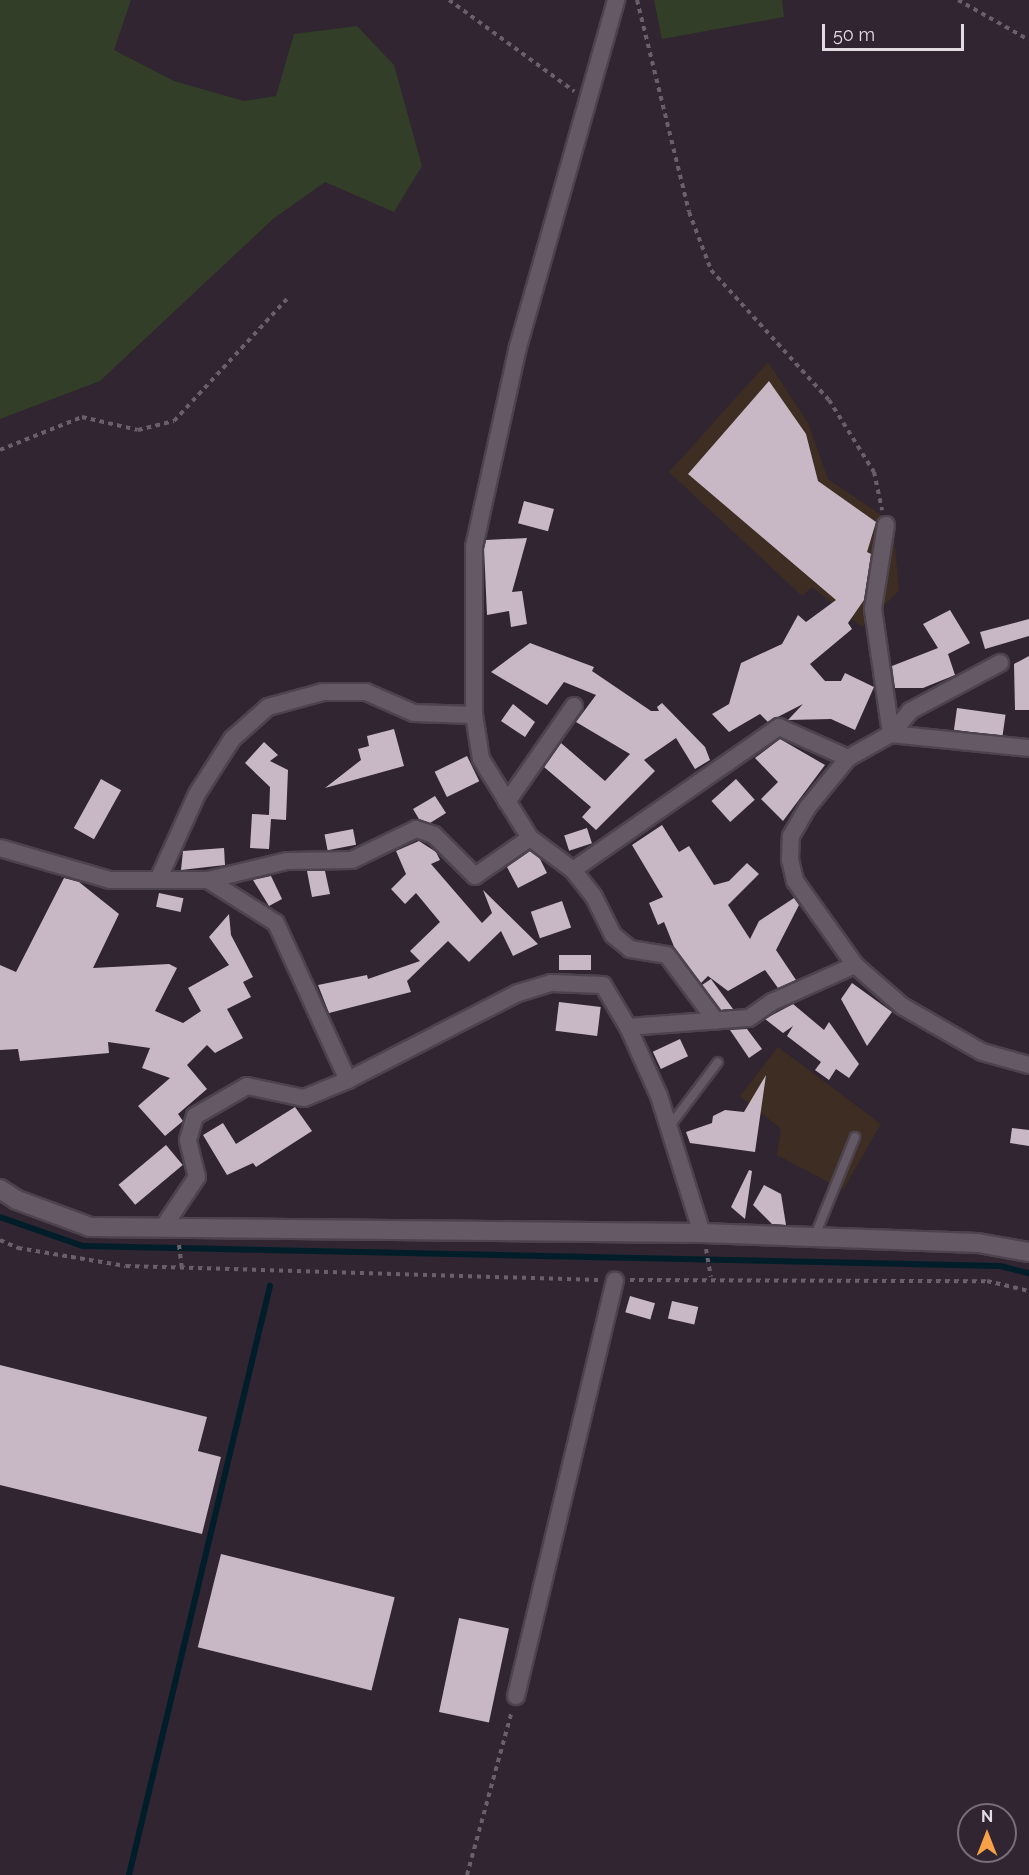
<!DOCTYPE html>
<style>
body{margin:0}
#map{position:relative;width:1029px;height:1875px;overflow:hidden;background:#302530;font-family:Raleway,sans-serif}
div>[style]{position:absolute}
[style*='--x']{left:calc(var(--x)*1px);top:calc(var(--y)*1px);width:calc(var(--w)*1px);rotate:calc(var(--a)*1deg)}
.industrial>*{inset:0;background:#3d2d22}
.green>*{inset:0;background:#323e27}
.stream>*{height:6px;margin:-3px;padding:0 3px;transform-origin:3px;border-radius:3px;background:#001e29}
.building>*{inset:0;background:#c8b8c6;transform-origin:0 0}
.path>*{height:4px;margin-top:-2px;transform-origin:0;background:repeating-linear-gradient(90deg,#696069 0 4.5px,transparent 0 9px)}
.roads{filter:drop-shadow(2px 0 #4d434d) drop-shadow(-2px 0 #4d434d) drop-shadow(0 2px #4d434d) drop-shadow(0 -2px #4d434d)}
.lane>*{height:8px;margin:-4px;padding:0 4px;transform-origin:4px;border-radius:4px;background:#665966}
.street>*{height:16px;margin:-8px;padding:0 8px;transform-origin:8px;border-radius:8px;background:#665966}
.secondary>*{height:18px;margin:-9px;padding:0 9px;transform-origin:9px;border-radius:9px;background:#665966}
span{translate:-50% -50%;white-space:nowrap;text-align:center;line-height:1.15;-webkit-text-stroke:6px #302530;paint-order:stroke}
.north{position:absolute;left:957px;top:1803px;width:60px;height:60px;box-sizing:border-box;background:#302530;border:2px solid #776e77;border-radius:50%;rotate:0deg;font-size:16px;font-weight:700;line-height:24px;text-align:center;color:#e2dbe2}
.north::after{content:'';display:block;margin:auto;width:21px;height:27px;background:#f7a149;clip-path:polygon(50% 0,100% 100%,50% 72%,0 100%)}
.scale{position:absolute;left:822px;top:24px;width:142px;height:27px;box-sizing:border-box;border:3px solid #e2dbe2;border-top:0;padding-left:8px;font-size:18px;line-height:21px;white-space:nowrap;color:#e2dbe2;-webkit-text-stroke:4px #302530;paint-order:stroke}
</style>
<div id="map">
<div class="industrial">
<div style="clip-path:polygon(768px 362px,808px 423px,828px 479px,893px 523px,899px 591px,862px 627px,812px 587px,802px 596px,669px 472px)"></div>
<div style="clip-path:polygon(778px 1047px,881px 1124px,843px 1190px,777px 1155px,781px 1129px,740px 1096px)"></div>
</div>
<div class="green">
<div style="clip-path:polygon(0 0,131px 0,114px 50px,174px 81px,244px 101px,276px 96px,294px 34px,357px 26px,394px 65px,422px 166px,394px 212px,325px 182px,273px 219px,100px 381px,0 419px)"></div>
<div style="clip-path:polygon(654px 0,782px 0,784px 17px,662px 39px)"></div>
</div>
<div class="stream">
<div style="--x:0;--y:1217;--w:88;--a:19.3"></div>
<div style="--x:83;--y:1246;--w:917;--a:1.25"></div>
<div style="--x:1000;--y:1266;--w:30;--a:14"></div>
<div style="--x:129;--y:1875;--w:606;--a:-76.54"></div>
</div>
<div class="building">
<div style="clip-path:polygon(769px 381px,806px 434px,818px 481px,876px 522px,867px 552px,871px 554px,864px 600px,848px 623px,852px 629px,810px 664px,825px 681px,841px 681px,845px 673px,874px 687px,855px 730px,831px 719px,788px 720px,803px 704px,768px 722px,760px 714px,729px 732px,712px 714px,729px 704px,741px 663px,782px 644px,798px 615px,806px 622px,836px 600px,688px 474px)"></div>
<div style="left:524px;top:501px;width:31px;height:23px;rotate:15deg"></div>
<div style="clip-path:polygon(527px 538px,512px 592px,522px 591px,527px 624px,511px 627px,509px 611px,487px 615px,484px 548px,486px 540px)"></div>
<div style="clip-path:polygon(950px 610px,970px 643px,948px 654px,955px 675px,923px 688px,895px 688px,892px 666px,938px 648px,923px 624px)"></div>
<div style="clip-path:polygon(1029px 619px,1029px 636px,985px 649px,980px 632px)"></div>
<div style="clip-path:polygon(530px 643px,594px 667px,592px 671px,651px 711px,659px 711px,657px 707px,662px 703px,705px 747px,710px 760px,695px 769px,676px 738px,644px 760px,655px 771px,596px 830px,582px 817px,591px 807px,544px 767px,561px 743px,605px 781px,630px 754px,576px 722px,596px 695px,564px 682px,547px 705px,491px 672px)"></div>
<div style="clip-path:polygon(1029px 656px,1029px 710px,1015px 710px,1014px 664px)"></div>
<div style="clip-path:polygon(513px 704px,535px 722px,525px 737px,501px 721px)"></div>
<div style="left:957px;top:708px;width:49px;height:22px;rotate:8deg"></div>
<div style="clip-path:polygon(394px 729px,404px 766px,325px 788px,361px 760px,358px 749px,369px 746px,367px 736px)"></div>
<div style="clip-path:polygon(780px 739px,825px 765px,783px 821px,761px 799px,778px 782px,755px 758px)"></div>
<div style="clip-path:polygon(264px 742px,278px 755px,270px 761px,288px 770px,286px 820px,271px 819px,269px 849px,250px 848px,252px 814px,269px 815px,270px 787px,245px 763px)"></div>
<div style="left:467px;top:756px;width:28px;height:36px;rotate:64deg"></div>
<div style="left:101px;top:779px;width:23px;height:56px;rotate:29deg"></div>
<div style="left:736px;top:779px;width:28px;height:33px;rotate:48deg"></div>
<div style="clip-path:polygon(435px 796px,446px 813px,430px 823px,419px 819px,413px 809px)"></div>
<div style="clip-path:polygon(662px 825px,679px 852px,689px 846px,714px 885px,729px 881px,747px 863px,759px 874px,728px 905px,750px 939px,759px 921px,794px 898px,799px 905px,776px 950px,796px 980px,778px 988px,765px 970px,728px 991px,708px 976px,701px 983px,675px 949px,664px 922px,658px 925px,649px 903px,663px 897px,632px 845px)"></div>
<div style="left:587px;top:828px;width:16px;height:24px;rotate:72deg"></div>
<div style="left:353px;top:829px;width:16px;height:29px;rotate:79deg"></div>
<div style="clip-path:polygon(419px 841px,436px 852px,440px 860px,431px 864px,482px 923px,492px 913px,483px 890px,538px 944px,513px 956px,501px 931px,469px 962px,448px 941px,407px 981px,411px 992px,329px 1013px,318px 985px,367px 975px,368px 979px,420px 961px,410px 951px,440px 922px,416px 893px,405px 904px,391px 889px,406px 874px,396px 851px)"></div>
<div style="clip-path:polygon(224px 848px,225px 865px,181px 870px,183px 851px)"></div>
<div style="clip-path:polygon(530px 851px,539px 857px,547px 873px,518px 888px,507px 867px)"></div>
<div style="clip-path:polygon(307px 871px,325px 871px,330px 894px,312px 897px)"></div>
<div style="clip-path:polygon(271px 876px,282px 899px,269px 906px,253px 880px)"></div>
<div style="clip-path:polygon(64px 878px,79px 882px,119px 914px,93px 968px,169px 964px,177px 968px,155px 1011px,183px 1023px,201px 1011px,188px 988px,229px 965px,209px 937px,229px 914px,231px 935px,253px 977px,243px 982px,251px 997px,227px 1009px,243px 1038px,215px 1053px,207px 1045px,187px 1065px,207px 1089px,178px 1114px,183px 1121px,165px 1136px,138px 1106px,170px 1078px,142px 1068px,150px 1048px,108px 1042px,109px 1053px,20px 1061px,18px 1049px,0 1050px,0 965px,16px 972px)"></div>
<div style="left:159px;top:893px;width:25px;height:14px;rotate:12deg"></div>
<div style="left:562px;top:901px;width:28px;height:33px;rotate:71deg"></div>
<div style="left:591px;top:955px;width:15px;height:32px;rotate:90deg"></div>
<div style="clip-path:polygon(711px 979px,733px 1009px,721px 1010px,702px 985px)"></div>
<div style="clip-path:polygon(852px 983px,892px 1012px,867px 1046px,841px 999px)"></div>
<div style="left:559px;top:1002px;width:42px;height:29px;rotate:7deg"></div>
<div style="clip-path:polygon(793px 1004px,824px 1030px,829px 1022px,859px 1064px,849px 1078px,836px 1069px,829px 1080px,815px 1070px,821px 1062px,787px 1036px,793px 1026px,783px 1033px,765px 1019px)"></div>
<div style="clip-path:polygon(747px 1029px,762px 1049px,749px 1058px,730px 1030px)"></div>
<div style="left:680px;top:1039px;width:19px;height:30px;rotate:65deg"></div>
<div style="clip-path:polygon(766px 1075px,755px 1152px,690px 1143px,686px 1132px,712px 1123px,713px 1116px,725px 1110px,744px 1112px)"></div>
<div style="clip-path:polygon(295px 1107px,312px 1131px,256px 1167px,253px 1163px,227px 1175px,203px 1135px,223px 1123px,236px 1144px)"></div>
<div style="clip-path:polygon(1012px 1128px,1029px 1130px,1029px 1146px,1010px 1143px)"></div>
<div style="left:166px;top:1145px;width:26px;height:62px;rotate:50deg"></div>
<div style="clip-path:polygon(749px 1170px,752px 1171px,745px 1219px,731px 1207px)"></div>
<div style="clip-path:polygon(764px 1185px,781px 1194px,786px 1225px,772px 1224px,753px 1205px)"></div>
<div style="left:630px;top:1296px;width:26px;height:17px;rotate:16deg"></div>
<div style="left:672px;top:1301px;width:27px;height:18px;rotate:13deg"></div>
<div style="clip-path:polygon(0 1365px,207px 1417px,198px 1451px,221px 1457px,202px 1534px,0 1485px)"></div>
<div style="left:221px;top:1554px;width:179px;height:96px;rotate:14deg"></div>
<div style="left:459px;top:1618px;width:51px;height:96px;rotate:12deg"></div>
</div>
<div class="path">
<div style="--x:449;--y:0;--w:155;--a:36.1"></div>
<div style="--x:637;--y:0;--w:218;--a:76.2"></div>
<div style="--x:689;--y:212;--w:62;--a:69.2"></div>
<div style="--x:711;--y:270;--w:176;--a:47.8"></div>
<div style="--x:829;--y:400;--w:85;--a:58"></div>
<div style="--x:874;--y:472;--w:39;--a:78"></div>
<div style="--x:958;--y:0;--w:81;--a:29.4"></div>
<div style="--x:0;--y:450;--w:88;--a:-21.9"></div>
<div style="--x:82;--y:417;--w:57;--a:13.1"></div>
<div style="--x:138;--y:430;--w:37;--a:-14"></div>
<div style="--x:174;--y:421;--w:166;--a:-47.2"></div>
<div style="--x:0;--y:1240;--w:20;--a:24"></div>
<div style="--x:18;--y:1248;--w:109;--a:9.5"></div>
<div style="--x:126;--y:1266;--w:473;--a:1.7"></div>
<div style="--x:179;--y:1245;--w:25;--a:83"></div>
<div style="--x:706;--y:1249;--w:28;--a:80"></div>
<div style="--x:630;--y:1280;--w:357;--a:0.2"></div>
<div style="--x:987;--y:1281;--w:43;--a:13.4"></div>
<div style="--x:467;--y:1875;--w:170;--a:-74.7"></div>
</div>
<div class="roads">
<div class="lane">
<div style="--x:669;--y:1127;--w:81;--a:-53"></div>
<div style="--x:814;--y:1238;--w:109;--a:-67.9"></div>
</div>
<div class="street">
<div style="--x:886;--y:525;--w:85;--a:98.8"></div>
<div style="--x:873;--y:609;--w:126;--a:81.8"></div>
<div style="--x:891;--y:734;--w:139;--a:5.8"></div>
<div style="--x:507;--y:802;--w:117;--a:-55.1"></div>
<div style="--x:530;--y:838;--w:93;--a:-121.8"></div>
<div style="--x:481;--y:759;--w:45;--a:-99"></div>
<div style="--x:474;--y:715;--w:168;--a:-90"></div>
<div style="--x:474;--y:547;--w:205;--a:-77.6"></div>
<div style="--x:518;--y:347;--w:361;--a:-74.2"></div>
<div style="--x:0;--y:848;--w:115;--a:16.2"></div>
<div style="--x:110;--y:880;--w:98;--a:0"></div>
<div style="--x:208;--y:880;--w:80;--a:32.3"></div>
<div style="--x:276;--y:923;--w:173;--a:65.4"></div>
<div style="--x:573;--y:870;--w:34;--a:52"></div>
<div style="--x:594;--y:897;--w:42;--a:63.4"></div>
<div style="--x:613;--y:935;--w:22;--a:39"></div>
<div style="--x:630;--y:949;--w:37;--a:9"></div>
<div style="--x:667;--y:955;--w:82;--a:53.4"></div>
<div style="--x:158;--y:880;--w:94;--a:-65.6"></div>
<div style="--x:197;--y:794;--w:65;--a:-57.5"></div>
<div style="--x:232;--y:739;--w:48;--a:-41.6"></div>
<div style="--x:268;--y:707;--w:57;--a:-15.3"></div>
<div style="--x:323;--y:692;--w:43;--a:0"></div>
<div style="--x:366;--y:692;--w:52;--a:23.6"></div>
<div style="--x:414;--y:713;--w:60;--a:1.9"></div>
<div style="--x:208;--y:880;--w:81;--a:-13.5"></div>
<div style="--x:287;--y:861;--w:65;--a:-0.9"></div>
<div style="--x:352;--y:860;--w:71;--a:-25.8"></div>
<div style="--x:416;--y:829;--w:19;--a:18"></div>
<div style="--x:434;--y:835;--w:58;--a:45"></div>
<div style="--x:475;--y:876;--w:67;--a:-34.6"></div>
<div style="--x:530;--y:838;--w:54;--a:36.7"></div>
<div style="--x:573;--y:870;--w:251;--a:-34.8"></div>
<div style="--x:779;--y:727;--w:76;--a:24.2"></div>
<div style="--x:855;--y:965;--w:103;--a:-125.5"></div>
<div style="--x:795;--y:881;--w:22;--a:-103"></div>
<div style="--x:790;--y:860;--w:24;--a:-88"></div>
<div style="--x:791;--y:836;--w:32;--a:-60"></div>
<div style="--x:807;--y:808;--w:65;--a:-50.6"></div>
<div style="--x:848;--y:758;--w:49;--a:-29.2"></div>
<div style="--x:891;--y:734;--w:30;--a:-50"></div>
<div style="--x:910;--y:711;--w:102;--a:-28.1"></div>
<div style="--x:628;--y:1027;--w:121;--a:-4.3"></div>
<div style="--x:749;--y:1018;--w:28;--a:-35"></div>
<div style="--x:772;--y:1002;--w:91;--a:-24"></div>
<div style="--x:855;--y:965;--w:62;--a:41.1"></div>
<div style="--x:902;--y:1006;--w:92;--a:29.9"></div>
<div style="--x:982;--y:1052;--w:49;--a:15.5"></div>
<div style="--x:164;--y:1226;--w:59;--a:-56"></div>
<div style="--x:197;--y:1177;--w:38;--a:-104"></div>
<div style="--x:188;--y:1140;--w:25;--a:-74"></div>
<div style="--x:195;--y:1116;--w:60;--a:-30"></div>
<div style="--x:247;--y:1086;--w:58;--a:11.9"></div>
<div style="--x:304;--y:1098;--w:48;--a:-22.2"></div>
<div style="--x:348;--y:1080;--w:191;--a:-27.1"></div>
<div style="--x:518;--y:993;--w:34;--a:-17"></div>
<div style="--x:551;--y:983;--w:52;--a:2.2"></div>
<div style="--x:603;--y:985;--w:49;--a:59.2"></div>
<div style="--x:628;--y:1027;--w:76;--a:65.8"></div>
<div style="--x:659;--y:1096;--w:144;--a:72.6"></div>
<div style="--x:516;--y:1696;--w:427;--a:-76.6"></div>
</div>
<div class="secondary">
<div style="--x:0;--y:1189;--w:20;--a:33"></div>
<div style="--x:17;--y:1200;--w:78;--a:20.3"></div>
<div style="--x:90;--y:1227;--w:612;--a:0.56"></div>
<div style="--x:702;--y:1233;--w:276;--a:2.1"></div>
<div style="--x:978;--y:1243;--w:52;--a:10"></div>
</div>
</div>
<div class="north">N</div>
<div class="scale">50 m</div>
</div>
